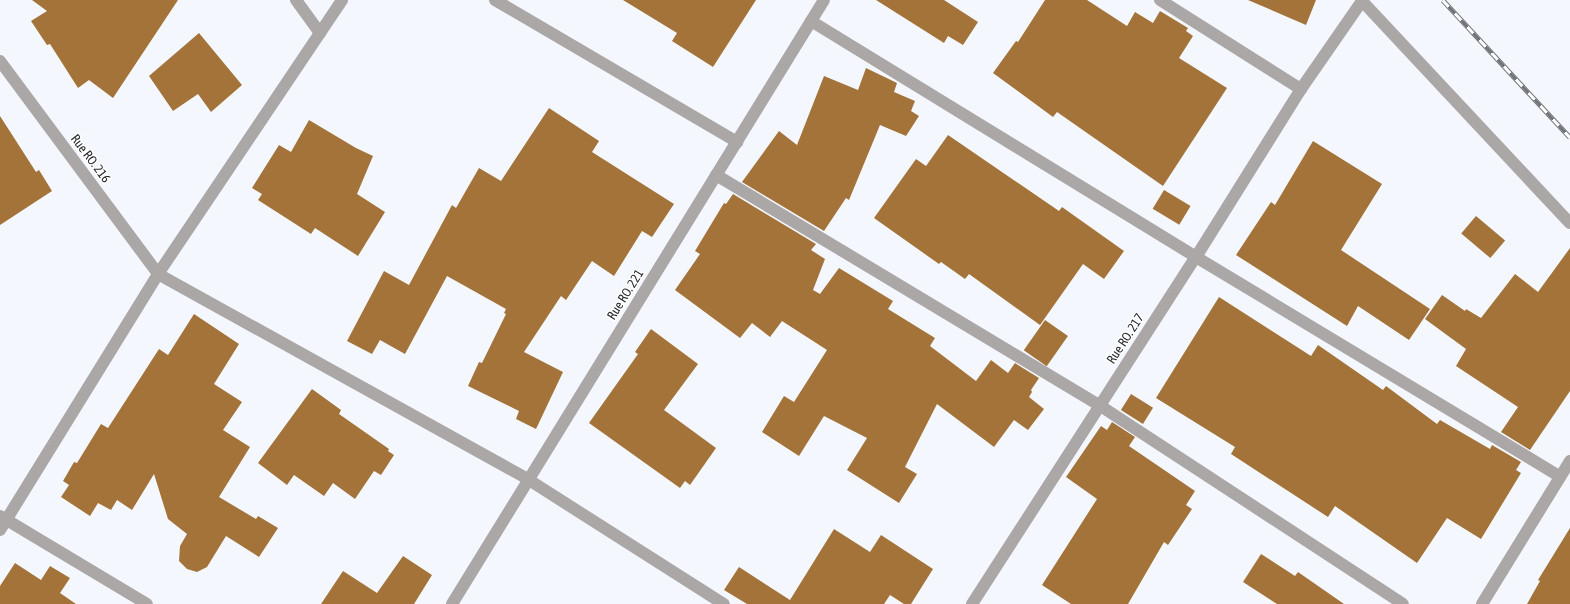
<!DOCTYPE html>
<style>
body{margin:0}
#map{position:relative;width:1570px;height:604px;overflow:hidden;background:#f4f8fe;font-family:"Asap Condensed",sans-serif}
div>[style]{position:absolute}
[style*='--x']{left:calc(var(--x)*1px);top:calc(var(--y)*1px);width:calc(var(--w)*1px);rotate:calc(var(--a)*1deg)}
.building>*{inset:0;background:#a3733a;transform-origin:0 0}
.minor>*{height:12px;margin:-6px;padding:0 6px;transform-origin:6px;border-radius:6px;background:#aba7a7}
.rail>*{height:4.5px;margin-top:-2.25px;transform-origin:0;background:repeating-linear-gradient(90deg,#fff 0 9px,#717377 0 18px);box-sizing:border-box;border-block:1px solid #717377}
span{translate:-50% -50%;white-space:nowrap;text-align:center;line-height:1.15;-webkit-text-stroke:3px #fff;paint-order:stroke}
.street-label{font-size:13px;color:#27282b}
</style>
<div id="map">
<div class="building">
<div style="clip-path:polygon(32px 0,178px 0,113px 98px,89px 80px,78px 88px,50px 44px,47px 45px,31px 21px,47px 11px)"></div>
<div style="clip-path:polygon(623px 0,756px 0,713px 67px,672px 41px,677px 33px)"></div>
<div style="clip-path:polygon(876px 0,944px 0,978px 22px,963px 45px,948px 36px,944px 43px)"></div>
<div style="clip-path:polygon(1045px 0,1087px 0,1127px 26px,1135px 12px,1153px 23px,1160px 11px,1188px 28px,1186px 31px,1193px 36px,1179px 58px,1227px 88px,1163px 186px,1057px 112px,1053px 117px,993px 73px,1016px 41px,1018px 42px)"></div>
<div style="clip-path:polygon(1248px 0,1316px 0,1306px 25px)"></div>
<div style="clip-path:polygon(199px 33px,242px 85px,211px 112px,198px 94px,173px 111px,149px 76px)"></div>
<div style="clip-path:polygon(866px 68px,897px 83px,894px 92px,915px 101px,911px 111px,919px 116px,906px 136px,880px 125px,849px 200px,846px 198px,824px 231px,742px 182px,779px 131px,797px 145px,824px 76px,858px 90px)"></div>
<div style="clip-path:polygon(549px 108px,599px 141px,592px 152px,674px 204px,652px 237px,642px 231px,614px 276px,592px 261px,566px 300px,561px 296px,524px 352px,563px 372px,536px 429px,516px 419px,519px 411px,468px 386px,479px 362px,482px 363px,506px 314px,504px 313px,506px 309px,447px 276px,405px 354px,380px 340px,372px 354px,347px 341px,384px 271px,409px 285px,452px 205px,456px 208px,479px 168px,501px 181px)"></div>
<div style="clip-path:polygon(0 116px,36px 172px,39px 170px,52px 191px,0 225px)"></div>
<div style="clip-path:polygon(309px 120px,356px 148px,373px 156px,357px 194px,385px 212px,358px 256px,315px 228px,311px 234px,258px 200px,262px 194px,252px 188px,279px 145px,291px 152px)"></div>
<div style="clip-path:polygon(948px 135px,1059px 211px,1062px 207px,1124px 251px,1104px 279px,1083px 264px,1040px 325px,969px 274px,965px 279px,941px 262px,939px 264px,874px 218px,916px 159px,926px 166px)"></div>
<div style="clip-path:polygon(1313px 141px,1382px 184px,1341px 250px,1430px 309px,1409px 340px,1358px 306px,1347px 326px,1236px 255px,1271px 202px,1275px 205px)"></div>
<div style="left:1164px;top:190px;width:31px;height:22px;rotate:31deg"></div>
<div style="clip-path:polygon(733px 194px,816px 244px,811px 250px,825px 259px,813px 290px,820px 294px,839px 268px,893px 301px,888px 309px,935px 338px,930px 346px,976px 381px,991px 360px,1008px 373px,1015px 363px,1039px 378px,1031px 390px,1032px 392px,1029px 397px,1044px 409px,1028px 430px,1014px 420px,994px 447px,937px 404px,905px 467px,917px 474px,899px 503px,847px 470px,867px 438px,824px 416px,799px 456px,762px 432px,784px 396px,794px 402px,827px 350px,782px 321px,770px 337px,752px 323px,740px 338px,675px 290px,700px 254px,695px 251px,724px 203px,726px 204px)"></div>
<div style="left:1476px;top:216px;width:38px;height:23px;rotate:40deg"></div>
<div style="clip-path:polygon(1570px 248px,1570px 391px,1530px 450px,1501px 432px,1518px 407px,1456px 366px,1466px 349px,1425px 319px,1442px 295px,1465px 311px,1466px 309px,1481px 318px,1515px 274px,1538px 292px)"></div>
<div style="clip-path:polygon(1219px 297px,1311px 356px,1318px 345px,1383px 390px,1386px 386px,1437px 424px,1440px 420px,1490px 449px,1492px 445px,1521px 462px,1516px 470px,1521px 473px,1481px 539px,1447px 518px,1417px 563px,1335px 506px,1328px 517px,1231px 454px,1235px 447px,1156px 398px)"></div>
<div style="clip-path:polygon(194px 314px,239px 344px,214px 384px,242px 402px,223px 430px,250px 447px,219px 497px,256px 519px,258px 516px,278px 528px,259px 557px,226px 536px,207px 567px,197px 572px,187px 569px,179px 561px,180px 546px,187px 534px,168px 519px,154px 474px,132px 510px,117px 500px,111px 510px,98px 503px,90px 516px,61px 497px,69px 485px,63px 481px,74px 462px,77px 463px,101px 424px,108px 428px,159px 349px,168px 355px)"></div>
<div style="left:1045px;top:320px;width:28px;height:37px;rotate:35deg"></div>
<div style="clip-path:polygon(651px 329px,698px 364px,664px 410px,716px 448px,690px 485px,685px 481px,680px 488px,589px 423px,638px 354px,635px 352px)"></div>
<div style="clip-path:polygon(312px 389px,341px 410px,339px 414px,389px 449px,388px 451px,394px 455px,381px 475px,374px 471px,355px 499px,333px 483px,324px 496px,294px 475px,287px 485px,258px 463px)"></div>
<div style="left:1131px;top:394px;width:26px;height:19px;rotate:32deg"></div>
<div style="clip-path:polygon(1112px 422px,1135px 437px,1129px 446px,1195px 491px,1186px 505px,1192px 509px,1168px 545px,1164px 542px,1128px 604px,1071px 604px,1042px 585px,1097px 499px,1066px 477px,1101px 426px,1107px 430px)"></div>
<div style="clip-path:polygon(1570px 528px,1570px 604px,1527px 604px,1540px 581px,1538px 580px)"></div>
<div style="clip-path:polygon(834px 529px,870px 552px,881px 535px,933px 569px,911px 604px,904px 604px,890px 595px,884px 604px,747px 604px,724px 590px,739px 567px,790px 600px)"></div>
<div style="clip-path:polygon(1261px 554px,1295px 576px,1298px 572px,1344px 604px,1277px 604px,1243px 582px)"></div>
<div style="clip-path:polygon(403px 556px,432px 575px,414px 604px,321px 604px,343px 571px,377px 593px)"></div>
<div style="clip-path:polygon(15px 563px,41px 580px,50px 566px,70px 578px,60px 593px,76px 604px,0 604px,0 586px)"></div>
</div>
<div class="minor">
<div style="--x:296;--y:0;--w:41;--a:54"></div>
<div style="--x:495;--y:0;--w:281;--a:30.4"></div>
<div style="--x:1160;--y:0;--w:167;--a:32.3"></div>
<div style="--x:811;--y:21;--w:452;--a:31.5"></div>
<div style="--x:1196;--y:257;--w:425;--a:31.1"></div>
<div style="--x:0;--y:61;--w:265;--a:53.4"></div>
<div style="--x:158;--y:274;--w:424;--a:29"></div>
<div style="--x:529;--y:480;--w:231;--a:32.5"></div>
<div style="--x:716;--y:175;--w:447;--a:31"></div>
<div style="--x:1099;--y:405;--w:363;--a:33.2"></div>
<div style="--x:0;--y:516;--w:171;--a:30.9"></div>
<div style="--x:0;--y:530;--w:301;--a:-58.3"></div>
<div style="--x:158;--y:274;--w:330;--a:-56.1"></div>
<div style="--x:452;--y:604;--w:709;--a:-58.37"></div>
<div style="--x:972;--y:604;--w:413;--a:-57.2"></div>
<div style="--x:1196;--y:257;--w:198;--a:-58"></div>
<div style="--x:1301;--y:89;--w:107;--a:-55.3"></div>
<div style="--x:1362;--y:1;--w:304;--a:46.9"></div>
<div style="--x:1482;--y:604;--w:168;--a:-58.4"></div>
</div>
<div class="rail">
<div style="--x:1443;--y:0;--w:187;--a:47.2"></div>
</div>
<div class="street-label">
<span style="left:90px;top:159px;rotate:53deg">Rue RO. 216</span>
<span style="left:626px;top:295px;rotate:-58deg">Rue RO. 221</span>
<span style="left:1126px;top:339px;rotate:-57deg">Rue RO. 217</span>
</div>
</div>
